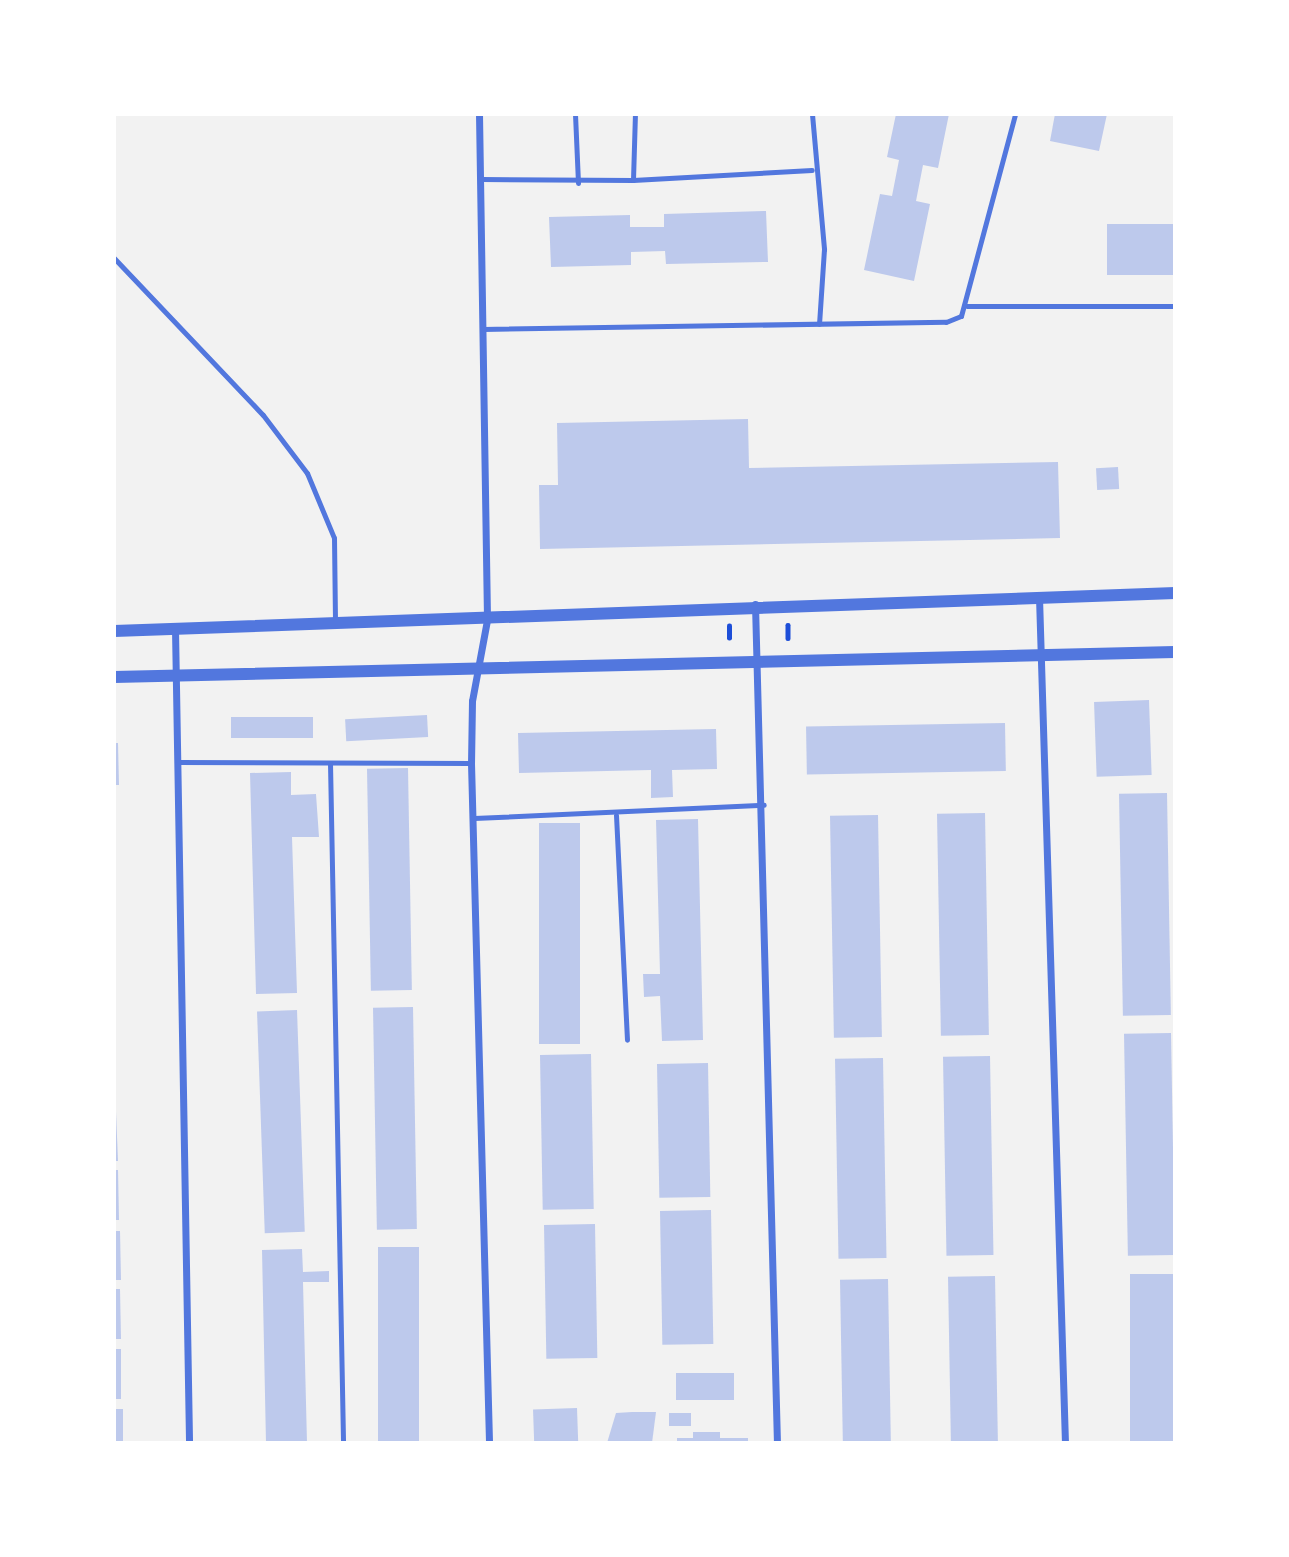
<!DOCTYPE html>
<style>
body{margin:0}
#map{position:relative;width:1289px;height:1557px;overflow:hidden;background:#f2f2f2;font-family:Helvetica,sans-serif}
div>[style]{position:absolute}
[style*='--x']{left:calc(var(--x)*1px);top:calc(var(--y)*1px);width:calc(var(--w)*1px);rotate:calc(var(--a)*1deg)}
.building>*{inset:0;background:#bdc9ec;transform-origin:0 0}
.path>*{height:4.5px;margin:-2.25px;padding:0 2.25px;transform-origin:2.25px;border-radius:2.25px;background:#1d4ed8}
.service>*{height:5px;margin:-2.5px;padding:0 2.5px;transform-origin:2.5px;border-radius:2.5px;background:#5277de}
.minor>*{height:7px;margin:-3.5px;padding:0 3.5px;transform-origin:3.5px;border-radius:3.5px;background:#5277de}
.tertiary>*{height:12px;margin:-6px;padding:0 6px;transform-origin:6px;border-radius:6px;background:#5277de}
span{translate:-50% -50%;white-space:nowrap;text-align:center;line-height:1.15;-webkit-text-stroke:7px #fff;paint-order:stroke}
.frame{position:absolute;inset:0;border:116px solid #fff;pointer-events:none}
</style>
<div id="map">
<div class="building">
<div style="clip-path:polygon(896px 114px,949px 114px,938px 168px,923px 165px,916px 201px,930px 204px,914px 281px,864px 270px,880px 194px,892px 196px,899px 160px,887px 157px)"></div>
<div style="clip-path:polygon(1055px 114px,1107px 114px,1099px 151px,1050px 141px)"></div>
<div style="clip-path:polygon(766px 211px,768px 262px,666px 264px,665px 251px,631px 252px,631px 265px,551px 267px,549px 217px,630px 215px,630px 227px,664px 227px,664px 214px)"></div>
<div style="left:1175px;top:224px;width:51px;height:68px;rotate:90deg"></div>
<div style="clip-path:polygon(748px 419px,749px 468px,1058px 462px,1060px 538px,540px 549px,539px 485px,558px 485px,557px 423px)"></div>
<div style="left:1118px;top:467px;width:22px;height:22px;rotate:87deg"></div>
<div style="left:1149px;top:700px;width:75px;height:55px;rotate:88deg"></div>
<div style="left:427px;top:715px;width:22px;height:82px;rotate:87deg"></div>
<div style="left:313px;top:717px;width:21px;height:82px;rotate:90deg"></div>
<div style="left:1005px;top:723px;width:48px;height:199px;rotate:89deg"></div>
<div style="clip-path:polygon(716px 729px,717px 769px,672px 770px,673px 797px,651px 798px,651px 770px,519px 773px,518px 733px)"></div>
<div style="clip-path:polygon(114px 743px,118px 743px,119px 785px,114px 785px)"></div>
<div style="left:408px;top:768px;width:222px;height:41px;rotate:89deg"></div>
<div style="clip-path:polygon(291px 772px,291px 795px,316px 794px,319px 837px,292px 837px,297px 993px,256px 994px,250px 773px)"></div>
<div style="left:1167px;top:793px;width:222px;height:48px;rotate:89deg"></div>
<div style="left:985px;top:813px;width:222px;height:48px;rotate:89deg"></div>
<div style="left:878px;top:815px;width:222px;height:48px;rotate:89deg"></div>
<div style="clip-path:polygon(698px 819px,703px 1040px,662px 1041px,660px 996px,644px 997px,643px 974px,660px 974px,656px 820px)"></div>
<div style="left:539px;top:823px;width:41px;height:221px"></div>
<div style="left:413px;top:1007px;width:222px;height:40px;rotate:89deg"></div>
<div style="left:297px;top:1010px;width:222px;height:40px;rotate:88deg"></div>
<div style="left:1171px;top:1033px;width:222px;height:47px;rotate:89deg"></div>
<div style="left:591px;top:1054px;width:155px;height:51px;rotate:89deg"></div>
<div style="left:990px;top:1056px;width:199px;height:47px;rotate:89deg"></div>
<div style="left:883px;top:1058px;width:200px;height:48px;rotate:89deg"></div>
<div style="left:708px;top:1063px;width:134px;height:51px;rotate:89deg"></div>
<div style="clip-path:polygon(114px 1112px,116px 1112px,118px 1161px,114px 1161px)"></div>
<div style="clip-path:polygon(114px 1170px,118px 1170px,119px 1220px,114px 1220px)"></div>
<div style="left:711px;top:1210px;width:134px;height:51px;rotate:89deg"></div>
<div style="left:595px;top:1224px;width:134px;height:51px;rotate:89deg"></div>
<div style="clip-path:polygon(114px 1231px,120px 1231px,121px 1280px,114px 1280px)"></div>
<div style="left:378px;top:1247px;width:41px;height:196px"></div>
<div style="clip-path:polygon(302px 1249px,303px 1272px,329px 1271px,329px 1282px,303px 1282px,307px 1443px,266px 1443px,262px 1250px)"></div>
<div style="left:1130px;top:1274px;width:45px;height:169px"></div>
<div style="left:995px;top:1276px;width:167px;height:47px;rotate:89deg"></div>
<div style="left:888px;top:1279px;width:164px;height:48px;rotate:89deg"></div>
<div style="clip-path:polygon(114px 1289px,120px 1289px,121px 1339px,114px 1339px)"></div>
<div style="left:114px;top:1349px;width:7px;height:50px"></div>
<div style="left:734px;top:1373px;width:27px;height:58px;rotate:90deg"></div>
<div style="left:577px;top:1408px;width:35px;height:44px;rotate:88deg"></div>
<div style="left:114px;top:1409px;width:9px;height:34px"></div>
<div style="clip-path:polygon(632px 1412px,656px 1412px,652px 1443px,607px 1443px,616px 1413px)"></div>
<div style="left:669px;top:1413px;width:22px;height:13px"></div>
<div style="clip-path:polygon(693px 1432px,720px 1432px,720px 1438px,748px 1438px,748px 1443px,677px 1443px,677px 1438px,693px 1438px)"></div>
</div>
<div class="path">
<div style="--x:788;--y:625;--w:13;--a:90"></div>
<div style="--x:729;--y:638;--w:12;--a:-90"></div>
</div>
<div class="service">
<div style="--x:575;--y:114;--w:69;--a:87.5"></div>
<div style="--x:812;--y:114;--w:136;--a:84.9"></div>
<div style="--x:824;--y:249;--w:75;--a:93.8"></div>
<div style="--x:481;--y:179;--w:152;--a:0.4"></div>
<div style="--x:633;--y:180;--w:66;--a:-88.3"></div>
<div style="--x:633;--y:180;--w:179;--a:-3.2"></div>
<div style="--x:114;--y:258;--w:216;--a:46.5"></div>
<div style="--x:263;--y:415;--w:73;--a:52.8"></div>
<div style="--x:307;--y:473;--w:70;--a:67.4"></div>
<div style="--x:334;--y:538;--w:84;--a:89.3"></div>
<div style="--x:967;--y:306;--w:208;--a:0"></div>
<div style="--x:483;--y:329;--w:463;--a:-0.9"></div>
<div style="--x:946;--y:322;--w:16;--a:-22"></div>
<div style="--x:961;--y:316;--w:209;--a:-75"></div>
<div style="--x:177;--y:762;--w:294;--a:0.2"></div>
<div style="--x:330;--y:763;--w:680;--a:88.9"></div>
<div style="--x:616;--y:815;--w:225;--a:87.2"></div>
<div style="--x:474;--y:818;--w:290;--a:-2.6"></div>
</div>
<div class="minor">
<div style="--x:479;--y:114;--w:506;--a:89.09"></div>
<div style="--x:487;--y:620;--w:82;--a:100.5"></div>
<div style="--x:472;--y:701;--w:62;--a:90.9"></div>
<div style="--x:471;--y:763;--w:680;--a:88.48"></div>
<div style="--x:1039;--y:597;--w:846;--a:88.24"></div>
<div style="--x:755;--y:604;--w:839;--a:88.5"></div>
<div style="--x:175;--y:629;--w:814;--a:89.01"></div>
</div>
<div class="tertiary">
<div style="--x:114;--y:631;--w:1062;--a:-2.05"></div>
<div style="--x:114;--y:677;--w:1061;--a:-1.35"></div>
</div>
<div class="frame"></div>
</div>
